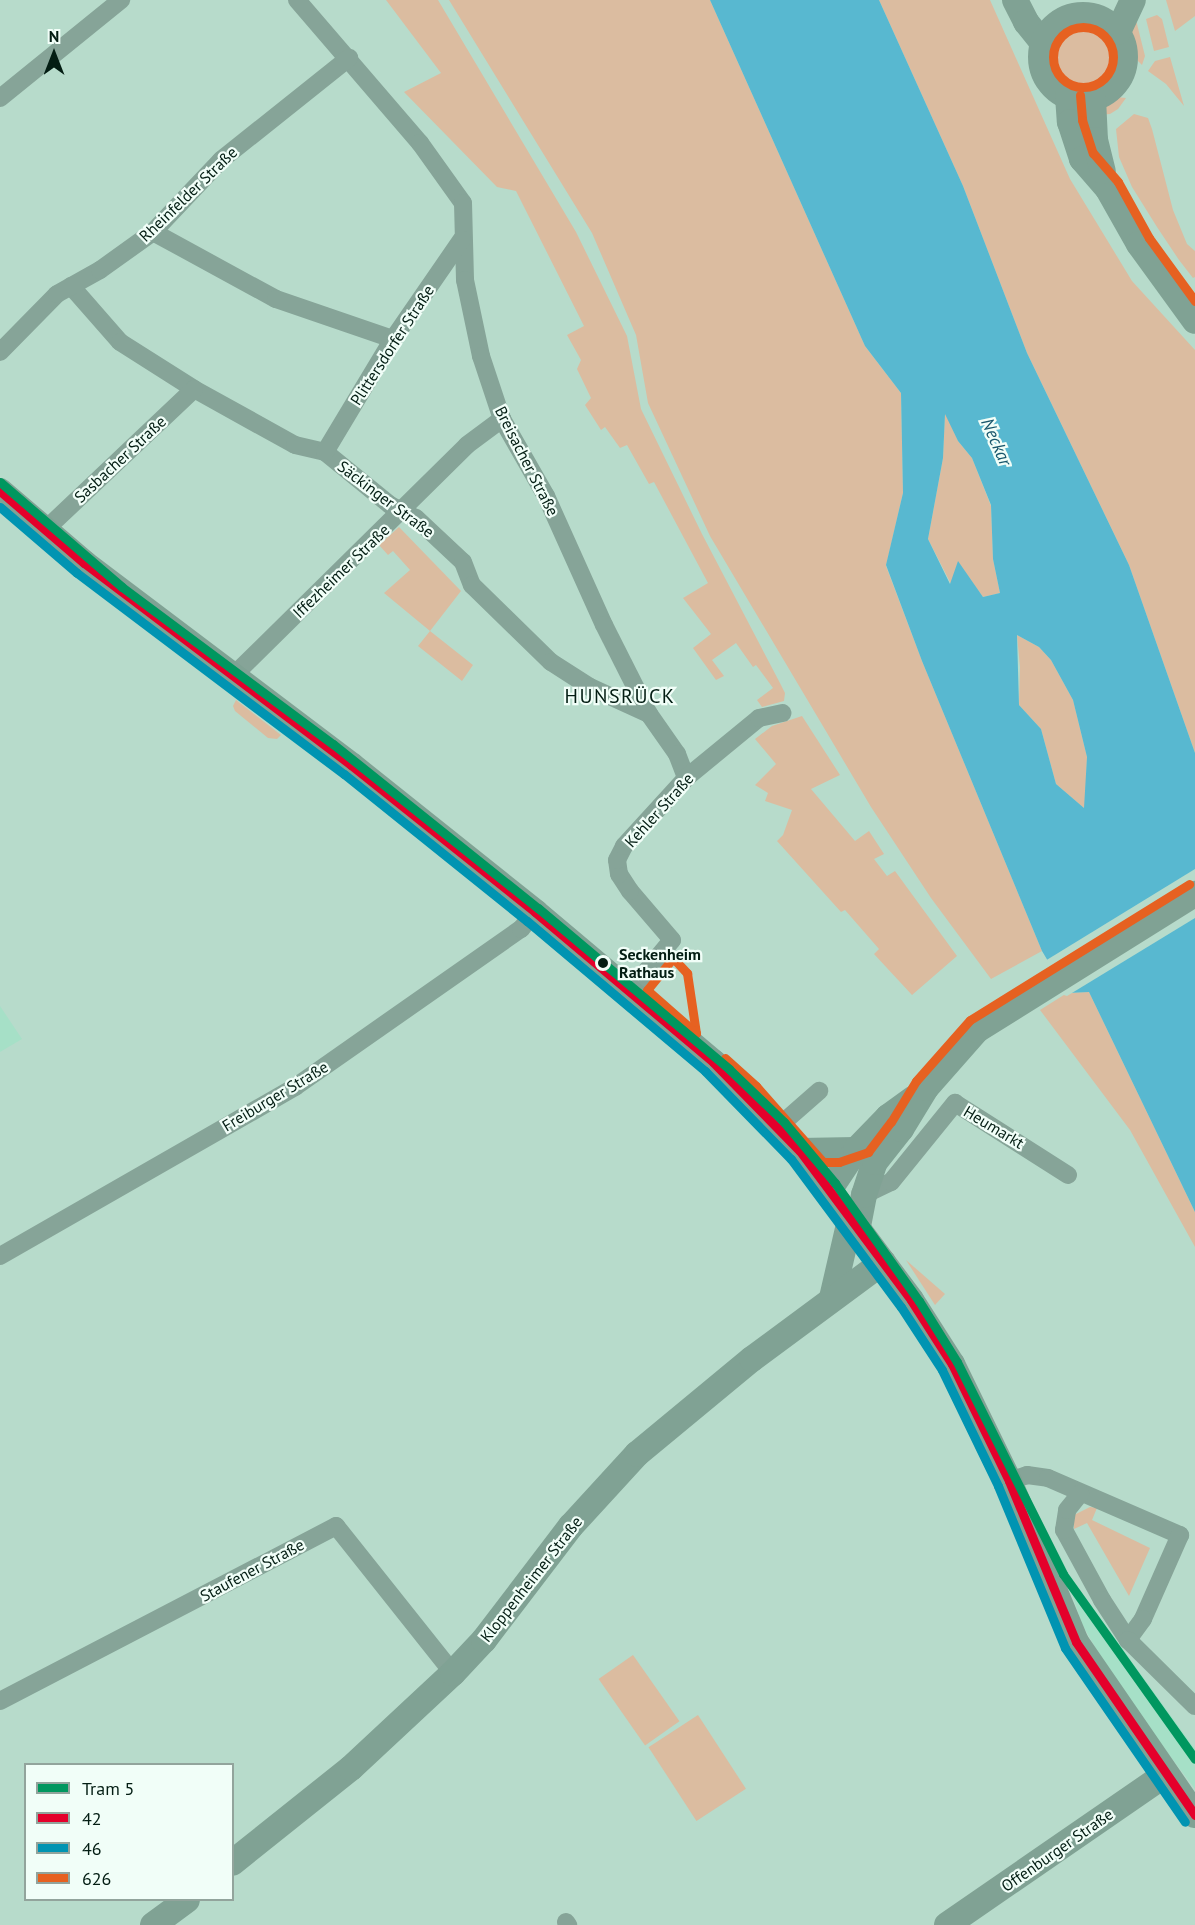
<!DOCTYPE html>
<meta charset="utf-8">
<style>
body{margin:0}
#map{position:relative;width:1195px;height:1925px;overflow:hidden;background:#b7dbcb;font-family:"PT Sans",sans-serif}
div>[style]{position:absolute}
[style*='--x']{left:calc(var(--x)*1px);top:calc(var(--y)*1px);width:calc(var(--w)*1px);rotate:calc(var(--a)*1deg)}
.built>*{inset:0;background:#a6e0c7}
.green>*{inset:0;background:#dbbca0;transform-origin:0 0}
.round{border-radius:50%}
.water>*{inset:0;background:#58b8d0}
.pier>*{inset:0;background:#b7dbcb}
.street>*{height:18px;margin:-9px;padding:0 9px;transform-origin:9px;border-radius:9px;background:#86a498}
.secondary>*{height:26px;margin:-13px;padding:0 13px;transform-origin:13px;border-radius:13px;background:#80a294}
.secondary>.ring{margin:-13px;padding:0;box-sizing:content-box;background:none;border:26px solid #80a294;border-radius:50%}
.bus-1>*{height:9px;margin:-4.5px;padding:0 4.5px;transform-origin:4.5px;border-radius:4.5px;background:#e4002b}
.bus-2>*{height:9px;margin:-4.5px;padding:0 4.5px;transform-origin:4.5px;border-radius:4.5px;background:#0094b2}
.bus-3>*{height:9px;margin:-4.5px;padding:0 4.5px;transform-origin:4.5px;border-radius:4.5px;background:#e66121}
.bus-3>.ring{margin:-4.5px;padding:0;box-sizing:content-box;background:none;border:9px solid #e66121;border-radius:50%}
.tram-1>*{height:9px;margin:-4.5px;padding:0 4.5px;transform-origin:4.5px;border-radius:4.5px;background:#00975f}
.dots>*{width:16px;height:16px;translate:-50% -50%;box-sizing:border-box;border:3px solid #f1fef8;border-radius:50%}
span{translate:-50% -50%;white-space:nowrap;text-align:center;line-height:1.15;-webkit-text-stroke:4.5px #f1fef8;paint-order:stroke}
.street-label{font-size:16px;color:#031d13}
.stop-label{font-size:16px;color:#031d13;font-weight:700}
.left{translate:0 -50%;text-align:left}
.water-label{font-size:18px;color:#17566b;font-style:italic}
.quarter-label{font-size:20px;color:#031d13;letter-spacing:1.5px}
.legend{position:absolute;left:24px;top:1763px;width:210px;height:138px;box-sizing:border-box;background:#f1fef8;border:2px solid #92a49c;margin:0;padding:8px 10px;list-style:none;font-size:18px;color:#031d13}
.legend li{display:flex;align-items:center;gap:12px;height:30px}
.legend b{width:30px;border:2px solid #92a49c}
.north{position:absolute;left:24px;top:24px;width:60px;height:60px;-webkit-text-stroke:4px #f1fef8;paint-order:stroke;rotate:0deg;font-size:16px;font-weight:700;line-height:24px;text-align:center;color:#031d13}
.north::after{content:'';display:block;margin:auto;width:21px;height:27px;background:#031d13;clip-path:polygon(50% 0,100% 100%,50% 72%,0 100%)}
</style>
<div id="map">
<div class="built">
<div style="clip-path:polygon(0 1006px,22px 1039px,0 1052px)"></div>
<div style="clip-path:polygon(1058px 1551px,1068px 1573px,1195px 1749px,1195px 1789px,1118px 1687px,1082px 1624px)"></div>
</div>
<div class="green">
<div style="clip-path:polygon(386px 0,438px 0,576px 232px,627px 336px,641px 409px,702px 534px,781px 685px,785px 693px,784px 701px,762px 707px,757px 700px,773px 688px,756px 665px,753px 667px,736px 643px,712px 660px,724px 676px,716px 680px,693px 648px,711px 634px,683px 598px,708px 583px,654px 482px,649px 484px,627px 445px,620px 448px,605px 427px,601px 430px,585px 405px,591px 398px,577px 369px,581px 360px,567px 335px,584px 326px,516px 191px,497px 187px,404px 92px,441px 73px)"></div>
<div style="clip-path:polygon(449px 0,710px 0,865px 346px,901px 393px,903px 493px,886px 566px,922px 661px,1042px 951px,991px 979px,931px 898px,871px 807px,710px 536px,648px 403px,636px 335px,592px 233px)"></div>
<div style="clip-path:polygon(879px 0,990px 0,1070px 179px,1132px 281px,1195px 350px,1195px 753px,1129px 565px,1027px 353px,963px 186px)"></div>
<div style="clip-path:polygon(1166px 0,1195px 0,1195px 16px,1175px 31px)"></div>
<div style="clip-path:polygon(1157px 15px,1162px 19px,1169px 47px,1154px 51px,1146px 19px)"></div>
<div style="clip-path:polygon(1136px 20px,1145px 56px,1142px 65px,1133px 56px,1129px 45px,1128px 31px)"></div>
<div class="round" style="left:1055px;top:26px;width:58px;height:58px"></div>
<div style="clip-path:polygon(1170px 57px,1184px 106px,1166px 84px,1148px 71px,1155px 61px)"></div>
<div style="clip-path:polygon(1116px 97px,1126px 98px,1118px 109px,1110px 114px,1098px 115px,1108px 98px)"></div>
<div style="clip-path:polygon(1134px 114px,1148px 118px,1152px 129px,1173px 210px,1187px 244px,1195px 251px,1195px 277px,1193px 278px,1179px 260px,1157px 227px,1132px 187px,1119px 157px,1116px 129px)"></div>
<div style="clip-path:polygon(945px 412px,958px 441px,972px 458px,991px 506px,993px 559px,1000px 593px,983px 597px,958px 562px,951px 584px,928px 539px,943px 458px)"></div>
<div style="clip-path:polygon(399px 527px,461px 591px,430px 631px,473px 665px,462px 681px,418px 646px,430px 631px,384px 593px,410px 570px,393px 551px,388px 555px,379px 545px)"></div>
<div style="clip-path:polygon(1017px 635px,1039px 647px,1051px 660px,1073px 700px,1087px 757px,1085px 809px,1056px 784px,1041px 729px,1019px 705px,1020px 667px)"></div>
<div style="clip-path:polygon(236px 700px,281px 735px,277px 739px,268px 738px,235px 711px,233px 706px)"></div>
<div style="clip-path:polygon(802px 716px,840px 775px,811px 789px,855px 841px,869px 831px,884px 854px,874px 859px,887px 876px,895px 871px,957px 956px,912px 995px,874px 954px,879px 949px,845px 910px,841px 912px,777px 841px,783px 835px,792px 810px,765px 801px,768px 793px,755px 785px,776px 764px,755px 739px,772px 726px)"></div>
<div style="clip-path:polygon(1089px 992px,1195px 1212px,1195px 1247px,1130px 1130px,1040px 1010px,1067px 993px)"></div>
<div style="clip-path:polygon(906px 1260px,945px 1294px,935px 1305px)"></div>
<div style="clip-path:polygon(1090px 1507px,1097px 1508px,1092px 1520px,1150px 1548px,1129px 1596px,1087px 1523px,1074px 1529px,1074px 1515px)"></div>
<div style="left:633px;top:1655px;width:81px;height:42px;rotate:55deg"></div>
<div style="left:698px;top:1715px;width:88px;height:59px;rotate:57deg"></div>
</div>
<div class="water">
<div style="clip-path:polygon(evenodd,710px 0,879px 0,963px 186px,1027px 353px,1129px 565px,1195px 753px,1195px 1212px,1089px 992px,1067px 993px,1042px 951px,922px 661px,886px 565px,903px 493px,901px 393px,865px 346px,710px 0,945px 414px,958px 441px,972px 458px,991px 505px,993px 559px,1000px 593px,983px 597px,958px 561px,950px 584px,928px 539px,943px 458px,945px 414px,710px 0,1017px 635px,1039px 647px,1051px 660px,1073px 700px,1087px 757px,1084px 808px,1056px 784px,1041px 729px,1019px 705px,1017px 635px)"></div>
</div>
<div class="pier">
<div style="clip-path:polygon(1195px 869px,1195px 918px,1067px 996px,1064px 995px,1045px 961px)"></div>
</div>
<div class="street">
<div style="--x:297;--y:0;--w:189;--a:49.3"></div>
<div style="--x:420;--y:143;--w:74;--a:54.4"></div>
<div style="--x:463;--y:203;--w:77;--a:88.5"></div>
<div style="--x:465;--y:280;--w:78;--a:78.1"></div>
<div style="--x:481;--y:356;--w:66;--a:71.6"></div>
<div style="--x:502;--y:419;--w:89;--a:60.3"></div>
<div style="--x:546;--y:496;--w:141;--a:65.8"></div>
<div style="--x:604;--y:625;--w:100;--a:63.2"></div>
<div style="--x:649;--y:714;--w:49;--a:55"></div>
<div style="--x:677;--y:754;--w:26;--a:69"></div>
<div style="--x:0;--y:98;--w:156;--a:-39"></div>
<div style="--x:153;--y:232;--w:140;--a:28.6"></div>
<div style="--x:276;--y:299;--w:124;--a:18.9"></div>
<div style="--x:71;--y:286;--w:74;--a:48.8"></div>
<div style="--x:120;--y:342;--w:88;--a:32.4"></div>
<div style="--x:194;--y:389;--w:115;--a:29"></div>
<div style="--x:295;--y:445;--w:31;--a:13"></div>
<div style="--x:325;--y:452;--w:84;--a:39.2"></div>
<div style="--x:390;--y:505;--w:29;--a:27"></div>
<div style="--x:416;--y:518;--w:64;--a:43.1"></div>
<div style="--x:463;--y:562;--w:25;--a:69"></div>
<div style="--x:472;--y:585;--w:110;--a:44.3"></div>
<div style="--x:551;--y:662;--w:46;--a:32.7"></div>
<div style="--x:590;--y:687;--w:65;--a:24.6"></div>
<div style="--x:0;--y:352;--w:81;--a:-45.5"></div>
<div style="--x:57;--y:294;--w:49;--a:-29.2"></div>
<div style="--x:100;--y:270;--w:65;--a:-35.6"></div>
<div style="--x:153;--y:232;--w:99;--a:-46.6"></div>
<div style="--x:221;--y:160;--w:164;--a:-38.6"></div>
<div style="--x:325;--y:452;--w:132;--a:-59"></div>
<div style="--x:393;--y:339;--w:121;--a:-55.4"></div>
<div style="--x:45;--y:530;--w:205;--a:-43.4"></div>
<div style="--x:234;--y:675;--w:327;--a:-44.6"></div>
<div style="--x:467;--y:445;--w:44;--a:-36.6"></div>
<div style="--x:630;--y:991;--w:66;--a:-50.5"></div>
<div style="--x:672;--y:940;--w:65;--a:-130.6"></div>
<div style="--x:630;--y:891;--w:20;--a:-123"></div>
<div style="--x:619;--y:874;--w:14;--a:-98"></div>
<div style="--x:617;--y:860;--w:16;--a:-63"></div>
<div style="--x:624;--y:846;--w:92;--a:-47.6"></div>
<div style="--x:686;--y:778;--w:94;--a:-39.4"></div>
<div style="--x:759;--y:718;--w:24;--a:-12"></div>
<div style="--x:778;--y:1127;--w:55;--a:-41.3"></div>
<div style="--x:864;--y:1195;--w:30;--a:-26"></div>
<div style="--x:891;--y:1182;--w:102;--a:-51"></div>
<div style="--x:955;--y:1103;--w:134;--a:32.5"></div>
<div style="--x:0;--y:1256;--w:340;--a:-29.8"></div>
<div style="--x:295;--y:1087;--w:276;--a:-35"></div>
<div style="--x:521;--y:929;--w:22;--a:-51"></div>
<div style="--x:1009;--y:1481;--w:19;--a:-18"></div>
<div style="--x:1027;--y:1475;--w:21;--a:8"></div>
<div style="--x:1048;--y:1478;--w:144;--a:23.4"></div>
<div style="--x:1180;--y:1535;--w:92;--a:113.8"></div>
<div style="--x:1143;--y:1619;--w:26;--a:126"></div>
<div style="--x:1064;--y:1530;--w:80;--a:61.5"></div>
<div style="--x:1102;--y:1600;--w:48;--a:57"></div>
<div style="--x:1128;--y:1640;--w:94;--a:44.6"></div>
<div style="--x:1064;--y:1530;--w:20;--a:-81"></div>
<div style="--x:1067;--y:1510;--w:21;--a:-51"></div>
<div style="--x:0;--y:1701;--w:379;--a:-27.5"></div>
<div style="--x:336;--y:1526;--w:188;--a:51.5"></div>
<div style="--x:566;--y:1922;--w:4;--a:56"></div>
</div>
<div class="secondary">
<div style="--x:1015;--y:0;--w:25;--a:63"></div>
<div style="--x:1026;--y:22;--w:27;--a:51"></div>
<div class="ring" style="left:1041px;top:15px;width:58px;height:58px"></div>
<div style="--x:1118;--y:32;--w:35;--a:-65"></div>
<div style="--x:1068;--y:96;--w:26;--a:86"></div>
<div style="--x:1070;--y:122;--w:39;--a:72"></div>
<div style="--x:1082;--y:159;--w:40;--a:49"></div>
<div style="--x:1108;--y:189;--w:63;--a:60.6"></div>
<div style="--x:1139;--y:244;--w:95;--a:54"></div>
<div style="--x:1093;--y:98;--w:42;--a:87.3"></div>
<div style="--x:1095;--y:140;--w:32;--a:76"></div>
<div style="--x:0;--y:491;--w:111;--a:40.6"></div>
<div style="--x:84;--y:563;--w:335;--a:37.1"></div>
<div style="--x:351;--y:765;--w:236;--a:38.6"></div>
<div style="--x:535;--y:912;--w:233;--a:40.1"></div>
<div style="--x:713;--y:1062;--w:47;--a:43.3"></div>
<div style="--x:747;--y:1094;--w:78;--a:47.1"></div>
<div style="--x:800;--y:1151;--w:186;--a:53.3"></div>
<div style="--x:911;--y:1300;--w:76;--a:57.4"></div>
<div style="--x:952;--y:1364;--w:130;--a:64"></div>
<div style="--x:1009;--y:1481;--w:174;--a:67.4"></div>
<div style="--x:1076;--y:1642;--w:210;--a:55.5"></div>
<div style="--x:800;--y:1151;--w:56;--a:-1"></div>
<div style="--x:830;--y:1189;--w:47;--a:-56.3"></div>
<div style="--x:856;--y:1150;--w:46;--a:-45.9"></div>
<div style="--x:888;--y:1117;--w:32;--a:-36"></div>
<div style="--x:858;--y:1226;--w:32;--a:-79"></div>
<div style="--x:864;--y:1195;--w:35;--a:-72"></div>
<div style="--x:875;--y:1162;--w:42;--a:-51.8"></div>
<div style="--x:901;--y:1129;--w:48;--a:-58.6"></div>
<div style="--x:926;--y:1088;--w:77;--a:-48.7"></div>
<div style="--x:977;--y:1030;--w:257;--a:-32"></div>
<div style="--x:832;--y:1298;--w:84;--a:-77"></div>
<div style="--x:232;--y:1863;--w:152;--a:-38.6"></div>
<div style="--x:351;--y:1768;--w:139;--a:-43"></div>
<div style="--x:453;--y:1673;--w:45;--a:-46.8"></div>
<div style="--x:484;--y:1640;--w:143;--a:-52.7"></div>
<div style="--x:571;--y:1526;--w:98;--a:-47.5"></div>
<div style="--x:637;--y:1454;--w:149;--a:-39.6"></div>
<div style="--x:752;--y:1359;--w:163;--a:-36.5"></div>
<div style="--x:153;--y:1925;--w:42;--a:-36.3"></div>
<div style="--x:947;--y:1925;--w:266;--a:-34.6"></div>
</div>
<div class="bus-1">
<div style="--x:0;--y:491;--w:111;--a:40.6"></div>
<div style="--x:84;--y:563;--w:335;--a:37.1"></div>
<div style="--x:351;--y:765;--w:236;--a:38.6"></div>
<div style="--x:535;--y:912;--w:233;--a:40.1"></div>
<div style="--x:713;--y:1062;--w:124;--a:45.7"></div>
<div style="--x:800;--y:1151;--w:186;--a:53.3"></div>
<div style="--x:911;--y:1300;--w:76;--a:57.4"></div>
<div style="--x:952;--y:1364;--w:130;--a:64"></div>
<div style="--x:1009;--y:1481;--w:174;--a:67.4"></div>
<div style="--x:1076;--y:1642;--w:210;--a:55.5"></div>
</div>
<div class="bus-2">
<div style="--x:0;--y:507;--w:101;--a:40.6"></div>
<div style="--x:77;--y:573;--w:334;--a:37"></div>
<div style="--x:344;--y:774;--w:235;--a:38.8"></div>
<div style="--x:527;--y:921;--w:233;--a:40.1"></div>
<div style="--x:705;--y:1071;--w:123;--a:45.7"></div>
<div style="--x:791;--y:1159;--w:184;--a:53.4"></div>
<div style="--x:901;--y:1307;--w:75;--a:56.9"></div>
<div style="--x:942;--y:1370;--w:129;--a:64.2"></div>
<div style="--x:998;--y:1486;--w:175;--a:67.5"></div>
<div style="--x:1065;--y:1648;--w:211;--a:55.4"></div>
</div>
<div class="bus-3">
<div class="ring" style="left:1053px;top:27px;width:51px;height:51px"></div>
<div style="--x:1080;--y:95;--w:25;--a:85"></div>
<div style="--x:1082;--y:120;--w:35;--a:72"></div>
<div style="--x:1093;--y:153;--w:38;--a:49"></div>
<div style="--x:1118;--y:182;--w:64;--a:61"></div>
<div style="--x:1149;--y:238;--w:78;--a:53.9"></div>
<div style="--x:673;--y:958;--w:21;--a:47"></div>
<div style="--x:687;--y:973;--w:61;--a:81.5"></div>
<div style="--x:696;--y:1033;--w:65;--a:-138.7"></div>
<div style="--x:647;--y:990;--w:41;--a:-50.9"></div>
<div style="--x:725;--y:1058;--w:42;--a:42.1"></div>
<div style="--x:756;--y:1086;--w:101;--a:48.6"></div>
<div style="--x:823;--y:1162;--w:16;--a:0"></div>
<div style="--x:839;--y:1162;--w:31;--a:-19"></div>
<div style="--x:868;--y:1152;--w:38;--a:-53"></div>
<div style="--x:891;--y:1122;--w:48;--a:-58.6"></div>
<div style="--x:916;--y:1081;--w:81;--a:-48.5"></div>
<div style="--x:970;--y:1020;--w:258;--a:-31.8"></div>
</div>
<div class="tram-1">
<div style="--x:0;--y:482;--w:161;--a:40.7"></div>
<div style="--x:122;--y:587;--w:263;--a:36.7"></div>
<div style="--x:333;--y:744;--w:263;--a:38.7"></div>
<div style="--x:538;--y:908;--w:250;--a:40.1"></div>
<div style="--x:729;--y:1069;--w:76;--a:43.9"></div>
<div style="--x:784;--y:1122;--w:80;--a:50.1"></div>
<div style="--x:835;--y:1183;--w:145;--a:54.6"></div>
<div style="--x:919;--y:1301;--w:72;--a:58.1"></div>
<div style="--x:957;--y:1362;--w:237;--a:63.4"></div>
<div style="--x:1063;--y:1574;--w:227;--a:54.5"></div>
</div>
<div class="dots">
<div style="left:603px;top:963px;background:#031d13"></div>
</div>
<div class="street-label">
<span style="left:188px;top:194px;rotate:-44deg">Rheinfelder Straße</span>
<span style="left:392px;top:345px;rotate:-57deg">Plittersdorfer Straße</span>
<span style="left:120px;top:459px;rotate:-43deg">Sasbacher Straße</span>
<span style="left:527px;top:461px;rotate:63deg">Breisacher Straße</span>
<span style="left:386px;top:499px;rotate:37deg">Säckinger Straße</span>
<span style="left:341px;top:571px;rotate:-44deg">Iffezheimer Straße</span>
<span style="left:659px;top:810px;rotate:-48deg">Kehler Straße</span>
<span style="left:275px;top:1096px;rotate:-31deg">Freiburger Straße</span>
<span style="left:994px;top:1127px;rotate:31deg">Heumarkt</span>
<span style="left:252px;top:1570px;rotate:-28deg">Staufener Straße</span>
<span style="left:531px;top:1579px;rotate:-52deg">Kloppenheimer Straße</span>
<span style="left:1057px;top:1850px;rotate:-35deg">Offenburger Straße</span>
</div>
<div class="stop-label">
<span class="left" style="left:619px;top:963px">Seckenheim<br>Rathaus</span>
</div>
<div class="water-label">
<span style="left:996px;top:442px;rotate:66deg">Neckar</span>
</div>
<div class="quarter-label">
<span style="left:620px;top:696px">HUNSRÜCK</span>
</div>
<ul class="legend">
<li><b style="height:8px;background:#00975f"></b>Tram 5</li>
<li><b style="height:8px;background:#e4002b"></b>42</li>
<li><b style="height:8px;background:#0094b2"></b>46</li>
<li><b style="height:8px;background:#e66121"></b>626</li>
</ul>
<div class="north">N</div>
</div>
